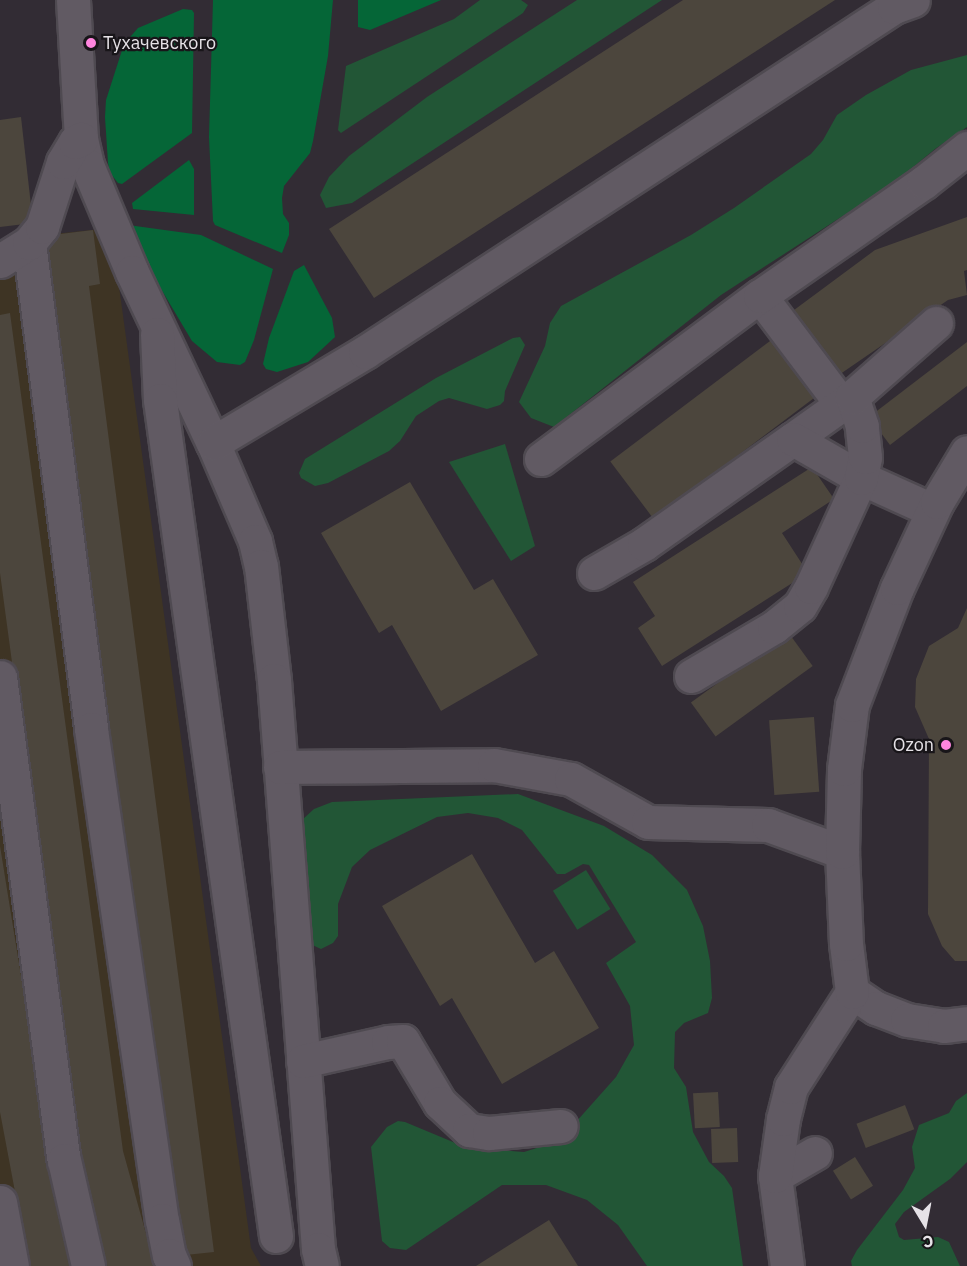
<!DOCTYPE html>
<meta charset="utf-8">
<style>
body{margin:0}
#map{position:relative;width:967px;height:1266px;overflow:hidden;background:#322c34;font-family:"IBM Plex Sans",sans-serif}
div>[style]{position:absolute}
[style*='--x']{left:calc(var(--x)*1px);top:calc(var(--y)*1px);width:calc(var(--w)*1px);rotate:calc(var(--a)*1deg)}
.industrial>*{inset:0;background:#3e3424}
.green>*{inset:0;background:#225636;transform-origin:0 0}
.forest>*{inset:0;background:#056637}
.building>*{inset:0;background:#4c463d;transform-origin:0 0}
.roads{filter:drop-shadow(2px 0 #4f4a51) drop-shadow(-2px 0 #4f4a51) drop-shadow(0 2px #4f4a51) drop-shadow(0 -2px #4f4a51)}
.minor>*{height:33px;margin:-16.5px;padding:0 16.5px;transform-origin:16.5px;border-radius:16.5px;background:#615a63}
.dots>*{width:16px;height:16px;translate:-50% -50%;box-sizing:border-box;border:3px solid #181519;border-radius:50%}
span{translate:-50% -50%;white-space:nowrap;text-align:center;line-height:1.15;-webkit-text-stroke:4.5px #181519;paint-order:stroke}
.poi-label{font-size:18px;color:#e6e2e7}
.left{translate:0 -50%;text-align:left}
.right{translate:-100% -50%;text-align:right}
.north{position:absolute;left:895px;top:1194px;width:60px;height:60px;-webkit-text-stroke:4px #181519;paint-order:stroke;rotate:170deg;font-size:16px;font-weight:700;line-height:24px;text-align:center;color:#e6e2e7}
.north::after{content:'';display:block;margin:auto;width:21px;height:27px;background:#e6e2e7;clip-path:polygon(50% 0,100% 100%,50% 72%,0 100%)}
</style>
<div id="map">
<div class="industrial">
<div style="clip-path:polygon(111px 228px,251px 1248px,261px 1266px,0 1266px,0 260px,44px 235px)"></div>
</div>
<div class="green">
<div style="clip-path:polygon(480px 0,521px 0,528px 5px,523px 13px,353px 125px,341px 133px,338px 130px,346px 66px,454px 19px)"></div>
<div style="clip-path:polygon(577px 0,662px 0,352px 203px,326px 208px,320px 195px,329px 177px,349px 156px,427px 97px)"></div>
<div style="clip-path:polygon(967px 55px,967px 127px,935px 149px,895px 182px,721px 295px,554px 427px,531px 418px,519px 402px,545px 346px,550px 323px,561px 306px,691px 235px,734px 208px,811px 154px,823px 140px,837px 115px,866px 95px,911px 70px)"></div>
<div style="clip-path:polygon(520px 337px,525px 345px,505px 391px,504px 401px,500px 405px,487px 409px,449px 398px,439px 401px,416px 416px,400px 441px,389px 451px,328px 483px,315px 486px,301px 478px,299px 473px,305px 459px,436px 378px,513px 338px)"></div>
<div style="clip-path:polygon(505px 444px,535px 546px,511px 561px,449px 462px)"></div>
<div style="clip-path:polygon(518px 794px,604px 826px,652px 855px,687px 890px,703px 926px,710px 961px,712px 998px,708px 1013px,684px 1023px,675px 1032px,674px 1068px,686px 1087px,693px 1132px,709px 1162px,724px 1176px,732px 1188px,743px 1266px,647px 1266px,618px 1225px,587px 1200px,546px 1185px,502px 1185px,406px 1250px,390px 1248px,382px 1241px,371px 1147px,387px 1127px,398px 1121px,405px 1122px,465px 1147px,524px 1152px,559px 1141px,616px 1077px,634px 1045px,630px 1006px,606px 963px,636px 942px,589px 865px,583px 864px,565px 874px,557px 874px,522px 830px,498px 818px,468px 813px,437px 817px,370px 850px,352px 867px,338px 904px,338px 936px,333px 943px,321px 949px,308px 943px,298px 840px,303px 819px,314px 809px,332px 802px)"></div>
<div style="left:586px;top:870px;width:46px;height:39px;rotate:58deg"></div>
<div style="clip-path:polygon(967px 1093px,967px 1162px,950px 1179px,904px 1212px,895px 1224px,899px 1237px,904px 1240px,938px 1237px,949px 1242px,960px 1266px,852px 1266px,851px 1261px,857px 1250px,903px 1190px,915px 1168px,912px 1147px,919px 1125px,949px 1113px,956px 1101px)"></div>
</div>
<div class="forest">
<div style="clip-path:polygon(213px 0,333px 0,328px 56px,313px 141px,310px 153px,284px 186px,282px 198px,283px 214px,289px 223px,289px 235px,282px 253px,215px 225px,213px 221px,209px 137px)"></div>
<div style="clip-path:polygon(358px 0,441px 0,370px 30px,358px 27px)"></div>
<div style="clip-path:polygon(183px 9px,192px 10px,194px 13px,192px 133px,122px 184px,118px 183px,110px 173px,108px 163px,105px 117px,106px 100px,124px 44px,138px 28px)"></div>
<div style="clip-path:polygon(189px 160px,194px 169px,194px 215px,133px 209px,132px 203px)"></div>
<div style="clip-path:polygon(128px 225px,201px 235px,273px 269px,254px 340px,245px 362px,240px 365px,217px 362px,192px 341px,158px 284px)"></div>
<div style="clip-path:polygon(304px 265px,332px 318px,335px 337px,308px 362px,277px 372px,266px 369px,263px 364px,269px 338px,294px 271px)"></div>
</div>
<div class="building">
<div style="clip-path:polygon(683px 0,835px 0,374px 298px,329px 229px)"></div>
<div style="clip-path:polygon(21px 117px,33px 223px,0 227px,0 120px)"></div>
<div style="clip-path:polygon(967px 217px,967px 270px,964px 271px,967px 295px,948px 300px,833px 379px,786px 316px,875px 250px)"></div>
<div style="clip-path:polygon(93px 230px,100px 284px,89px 286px,214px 1252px,176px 1256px,44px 236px)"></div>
<div style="clip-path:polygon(10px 313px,123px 1151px,155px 1266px,102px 1266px,79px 1161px,0 573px,0 315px)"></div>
<div style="left:778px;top:335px;width:72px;height:210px;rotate:53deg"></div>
<div style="clip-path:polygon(967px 342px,967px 386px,890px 445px,869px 417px)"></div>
<div style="clip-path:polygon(812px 467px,834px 499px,782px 533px,808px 573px,662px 666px,638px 628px,655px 616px,633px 582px)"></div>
<div style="clip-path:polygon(410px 482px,474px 590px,493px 579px,538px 655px,441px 711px,392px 625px,379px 633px,321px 533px)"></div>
<div style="clip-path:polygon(967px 608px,967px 961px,955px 961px,942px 946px,928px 914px,929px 739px,915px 707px,916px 679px,929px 646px,958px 628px)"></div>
<div style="left:788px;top:632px;width:42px;height:120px;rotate:54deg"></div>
<div style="left:814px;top:717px;width:75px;height:45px;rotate:86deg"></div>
<div style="clip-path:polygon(0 846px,37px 1075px,73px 1266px,29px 1266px,0 1112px)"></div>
<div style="clip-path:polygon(472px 854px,535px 963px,554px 951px,599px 1028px,502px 1084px,452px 998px,440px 1006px,382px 906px)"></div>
<div style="left:718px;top:1092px;width:35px;height:25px;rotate:87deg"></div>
<div style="left:905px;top:1105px;width:26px;height:52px;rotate:69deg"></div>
<div style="left:737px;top:1128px;width:34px;height:26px;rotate:88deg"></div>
<div style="left:855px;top:1157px;width:34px;height:26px;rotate:58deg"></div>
<div style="clip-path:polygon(549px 1220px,578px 1266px,476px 1266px)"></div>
</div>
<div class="roads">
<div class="minor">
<div style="--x:73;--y:0;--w:139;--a:86.7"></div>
<div style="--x:81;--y:139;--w:27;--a:77"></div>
<div style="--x:87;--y:165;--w:116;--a:67.2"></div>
<div style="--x:132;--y:272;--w:189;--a:64.7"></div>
<div style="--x:213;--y:443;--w:107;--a:66.8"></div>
<div style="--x:255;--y:541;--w:26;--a:77"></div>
<div style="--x:261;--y:566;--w:115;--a:83.5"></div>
<div style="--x:274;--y:680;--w:571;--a:85.58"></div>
<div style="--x:318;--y:1249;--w:17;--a:77"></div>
<div style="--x:29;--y:243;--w:490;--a:82.7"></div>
<div style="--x:91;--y:729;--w:496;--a:81.8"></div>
<div style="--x:162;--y:1220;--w:36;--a:79"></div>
<div style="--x:169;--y:1255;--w:12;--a:66"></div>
<div style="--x:0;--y:261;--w:34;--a:-32"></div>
<div style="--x:29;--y:243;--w:21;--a:-51"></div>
<div style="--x:42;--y:227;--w:68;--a:-72.1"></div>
<div style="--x:63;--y:162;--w:23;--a:-59"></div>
<div style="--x:75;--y:142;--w:7;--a:-27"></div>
<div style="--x:760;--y:296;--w:136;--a:53"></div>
<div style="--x:157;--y:334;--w:66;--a:87.4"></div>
<div style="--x:160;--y:400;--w:844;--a:82.1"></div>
<div style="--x:793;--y:439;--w:72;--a:-35.4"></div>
<div style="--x:213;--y:443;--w:177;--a:-30.9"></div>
<div style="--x:365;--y:352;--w:632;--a:-33.11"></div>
<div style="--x:894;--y:7;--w:20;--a:-20"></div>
<div style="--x:541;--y:459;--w:273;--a:-36.7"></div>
<div style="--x:760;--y:296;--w:200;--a:-34.8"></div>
<div style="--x:924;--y:182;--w:55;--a:-38.3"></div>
<div style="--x:594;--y:573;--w:58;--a:-30.1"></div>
<div style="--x:644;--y:544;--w:182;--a:-35.2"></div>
<div style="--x:793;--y:439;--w:78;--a:29.8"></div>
<div style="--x:861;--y:478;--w:78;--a:24.3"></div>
<div style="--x:691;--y:676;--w:96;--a:-30.6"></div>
<div style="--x:774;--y:627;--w:33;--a:-39"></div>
<div style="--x:800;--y:606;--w:22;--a:-60"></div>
<div style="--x:811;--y:587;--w:120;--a:-65.4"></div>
<div style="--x:861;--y:478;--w:21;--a:-79"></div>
<div style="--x:865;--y:457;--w:31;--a:-96"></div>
<div style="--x:862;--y:426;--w:31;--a:-109"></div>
<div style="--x:852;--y:397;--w:112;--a:-41.4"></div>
<div style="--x:0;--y:677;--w:487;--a:82.5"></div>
<div style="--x:64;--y:1160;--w:109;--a:77.2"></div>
<div style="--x:280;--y:767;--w:214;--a:-0.5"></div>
<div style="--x:494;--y:765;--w:78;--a:10.3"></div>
<div style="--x:571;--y:779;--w:88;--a:29.2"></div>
<div style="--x:648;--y:822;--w:120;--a:1.4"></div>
<div style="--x:768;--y:825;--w:79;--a:20"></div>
<div style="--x:852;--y:992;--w:29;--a:34"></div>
<div style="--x:876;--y:1008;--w:33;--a:21"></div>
<div style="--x:907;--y:1020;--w:37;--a:9"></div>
<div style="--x:944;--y:1026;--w:23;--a:-7"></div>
<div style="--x:303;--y:1061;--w:87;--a:-12.6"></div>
<div style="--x:388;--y:1042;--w:15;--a:-4"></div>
<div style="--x:403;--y:1041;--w:72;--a:59.2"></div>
<div style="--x:440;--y:1103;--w:40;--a:43"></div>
<div style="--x:469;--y:1130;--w:20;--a:9"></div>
<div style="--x:489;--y:1133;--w:72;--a:-5.6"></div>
<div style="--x:775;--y:1176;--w:46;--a:-29.9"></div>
<div style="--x:0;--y:1202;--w:65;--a:79.4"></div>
<div style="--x:787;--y:1266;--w:91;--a:-97.6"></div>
<div style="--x:775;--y:1176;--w:58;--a:-82"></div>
<div style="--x:783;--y:1119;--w:33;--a:-76"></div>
<div style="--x:791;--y:1087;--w:113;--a:-57.3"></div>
<div style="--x:852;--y:992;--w:48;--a:-97.1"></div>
<div style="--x:846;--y:944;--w:92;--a:-92.5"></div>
<div style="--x:842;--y:852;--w:83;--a:-88.6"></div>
<div style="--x:844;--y:769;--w:64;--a:-82.9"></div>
<div style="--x:852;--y:705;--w:125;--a:-69"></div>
<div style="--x:897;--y:588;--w:95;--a:-65.1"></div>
<div style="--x:937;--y:502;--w:58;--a:-59"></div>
</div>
</div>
<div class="dots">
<div style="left:91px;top:43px;background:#ff85de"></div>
<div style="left:946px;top:745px;background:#ff85de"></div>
</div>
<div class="poi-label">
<span class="left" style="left:103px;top:43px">Тухачевского</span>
<span class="right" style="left:934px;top:745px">Ozon</span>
</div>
<div class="north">С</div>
</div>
